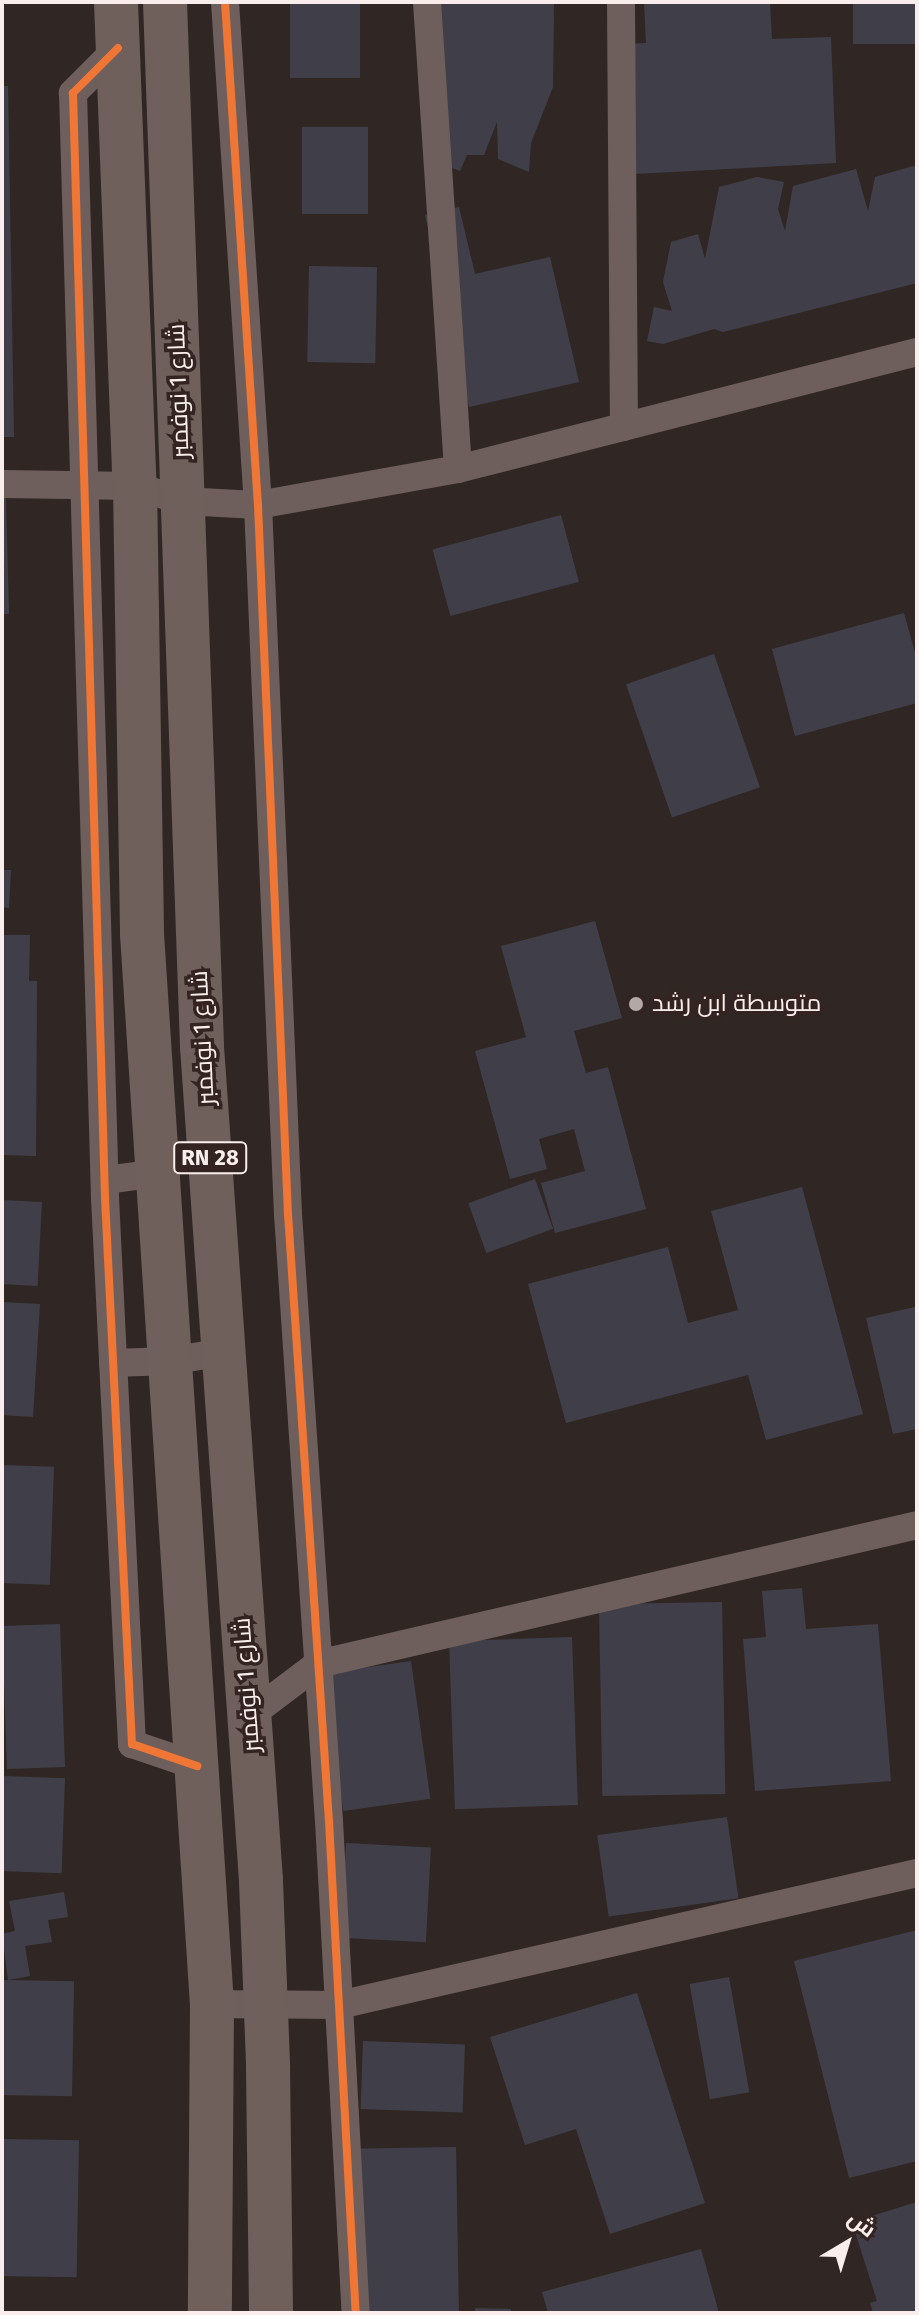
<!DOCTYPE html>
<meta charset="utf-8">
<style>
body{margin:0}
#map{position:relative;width:919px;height:2315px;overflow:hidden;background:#302725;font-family:"Fira Sans",Cairo,sans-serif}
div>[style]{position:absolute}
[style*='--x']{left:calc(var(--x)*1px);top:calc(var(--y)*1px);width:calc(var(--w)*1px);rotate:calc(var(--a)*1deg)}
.building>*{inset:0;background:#403f49;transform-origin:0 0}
.minor>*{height:28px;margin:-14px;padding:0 14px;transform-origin:14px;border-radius:14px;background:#6f5f5c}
.primary>*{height:44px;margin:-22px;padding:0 22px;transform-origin:22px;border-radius:22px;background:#6f605c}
.cycleway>*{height:8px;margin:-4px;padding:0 4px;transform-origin:4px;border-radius:4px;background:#f07635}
.dots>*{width:22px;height:22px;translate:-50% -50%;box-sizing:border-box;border:4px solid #342421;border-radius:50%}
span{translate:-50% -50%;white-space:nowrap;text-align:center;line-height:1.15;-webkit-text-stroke:7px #342421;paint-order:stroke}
.shield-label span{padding:2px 6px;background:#342421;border:2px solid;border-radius:6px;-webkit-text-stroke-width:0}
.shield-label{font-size:22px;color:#f9eeeb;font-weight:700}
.street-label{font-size:24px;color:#f9eeeb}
.poi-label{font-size:24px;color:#f9eeeb}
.left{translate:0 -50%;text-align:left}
.frame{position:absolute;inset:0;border:4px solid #f9eeeb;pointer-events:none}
.north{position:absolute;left:807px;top:2203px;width:80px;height:80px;-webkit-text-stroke:6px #342421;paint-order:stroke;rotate:38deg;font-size:22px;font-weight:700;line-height:32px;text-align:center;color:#f9eeeb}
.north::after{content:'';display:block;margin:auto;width:28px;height:36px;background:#f9eeeb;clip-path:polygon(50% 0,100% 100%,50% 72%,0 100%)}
</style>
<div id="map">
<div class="building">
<div style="left:290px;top:2px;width:70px;height:76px"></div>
<div style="clip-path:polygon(437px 2px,554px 2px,553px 87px,531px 143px,529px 172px,498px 159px,497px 122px,484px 155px,467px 155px,460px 171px,437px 162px)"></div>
<div style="clip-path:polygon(644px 2px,770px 2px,772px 39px,831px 37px,836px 163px,635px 174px,624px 44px,646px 43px)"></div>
<div style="left:853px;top:2px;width:64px;height:42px"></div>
<div style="clip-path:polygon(2px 86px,8px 86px,14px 437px,2px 437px)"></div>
<div style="left:302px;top:127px;width:66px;height:87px"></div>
<div style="clip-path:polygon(913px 166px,917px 167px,917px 283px,723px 332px,714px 329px,663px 344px,647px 341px,654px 307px,672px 311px,663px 282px,671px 242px,698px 234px,705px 259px,719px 187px,757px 177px,784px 182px,778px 209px,785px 231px,793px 186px,856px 169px,868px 211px,875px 177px)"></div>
<div style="clip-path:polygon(459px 207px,475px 274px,550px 257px,579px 382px,469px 407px,425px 215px)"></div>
<div style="left:309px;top:266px;width:68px;height:96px;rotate:1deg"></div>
<div style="clip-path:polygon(2px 498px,6px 498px,9px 614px,2px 614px)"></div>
<div style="left:561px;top:515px;width:69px;height:133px;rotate:75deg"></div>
<div style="clip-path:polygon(904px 613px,917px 660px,917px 703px,795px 736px,772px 649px)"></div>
<div style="left:714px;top:654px;width:141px;height:93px;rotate:71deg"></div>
<div style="clip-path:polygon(2px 870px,11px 870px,9px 908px,2px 907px)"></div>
<div style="clip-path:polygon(595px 921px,622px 1018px,574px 1031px,586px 1073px,608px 1067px,646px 1209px,555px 1233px,541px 1183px,585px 1171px,574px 1129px,539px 1139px,547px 1169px,510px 1179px,475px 1051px,526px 1037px,501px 946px)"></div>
<div style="clip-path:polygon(2px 935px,30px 935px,29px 981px,37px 981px,36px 1156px,2px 1155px)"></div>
<div style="left:535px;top:1179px;width:53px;height:71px;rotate:70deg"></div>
<div style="clip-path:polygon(802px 1187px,863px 1414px,766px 1440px,748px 1375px,566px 1423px,528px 1284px,668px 1247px,688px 1323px,738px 1310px,711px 1211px)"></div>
<div style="left:2px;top:1200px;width:40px;height:84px;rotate:3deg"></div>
<div style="clip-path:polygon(2px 1302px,40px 1304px,33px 1417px,2px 1415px)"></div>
<div style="clip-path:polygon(915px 1307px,917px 1429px,893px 1434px,866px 1318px)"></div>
<div style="left:2px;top:1465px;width:52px;height:118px;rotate:2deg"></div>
<div style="clip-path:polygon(802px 1588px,806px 1629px,878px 1624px,891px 1781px,755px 1791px,743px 1639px,766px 1637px,762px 1591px)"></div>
<div style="left:722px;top:1602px;width:192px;height:123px;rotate:89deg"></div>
<div style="left:60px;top:1624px;width:143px;height:58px;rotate:88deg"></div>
<div style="left:572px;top:1637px;width:168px;height:123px;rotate:88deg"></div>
<div style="left:411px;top:1661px;width:139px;height:88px;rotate:82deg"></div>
<div style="left:2px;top:1776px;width:63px;height:95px;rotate:2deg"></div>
<div style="left:727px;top:1817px;width:82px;height:131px;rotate:82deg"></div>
<div style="left:346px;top:1843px;width:85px;height:95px;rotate:3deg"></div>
<div style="clip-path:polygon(64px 1892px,68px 1917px,48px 1920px,52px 1942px,25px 1946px,30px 1976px,8px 1980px,2px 1934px,15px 1931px,9px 1901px)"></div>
<div style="clip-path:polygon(917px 1930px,917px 2161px,849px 2178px,794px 1961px)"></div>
<div style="left:729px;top:1977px;width:117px;height:40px;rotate:80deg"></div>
<div style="left:2px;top:1980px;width:72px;height:115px;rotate:1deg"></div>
<div style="clip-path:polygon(637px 1993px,705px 2203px,610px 2234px,576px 2129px,525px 2145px,490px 2037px)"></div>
<div style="left:363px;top:2041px;width:102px;height:68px;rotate:2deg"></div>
<div style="left:2px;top:2139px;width:77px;height:137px;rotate:1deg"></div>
<div style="left:456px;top:2147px;width:166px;height:104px;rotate:89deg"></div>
<div style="clip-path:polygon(917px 2202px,917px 2313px,873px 2313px,870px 2303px,877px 2301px,852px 2222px)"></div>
<div style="clip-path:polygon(701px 2249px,719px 2313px,548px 2313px,542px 2292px)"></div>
<div style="clip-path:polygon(475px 2308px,511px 2309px,511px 2313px,475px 2313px)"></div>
</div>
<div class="minor">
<div style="--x:225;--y:2;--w:504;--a:86.25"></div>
<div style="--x:258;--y:505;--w:710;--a:87.58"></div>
<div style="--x:288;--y:1214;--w:608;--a:86.14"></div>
<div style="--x:329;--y:1821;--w:493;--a:86.9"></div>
<div style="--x:427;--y:2;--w:468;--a:86.2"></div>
<div style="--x:621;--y:2;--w:425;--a:89.6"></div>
<div style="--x:118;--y:48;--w:64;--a:135"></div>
<div style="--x:73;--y:93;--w:1105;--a:88.34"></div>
<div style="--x:105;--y:1198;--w:547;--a:87.17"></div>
<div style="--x:132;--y:1744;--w:69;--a:18.7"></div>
<div style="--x:2;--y:484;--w:133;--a:0.9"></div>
<div style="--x:135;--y:486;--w:50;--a:17.4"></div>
<div style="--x:183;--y:501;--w:75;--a:3.1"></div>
<div style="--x:258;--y:505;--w:203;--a:-10.2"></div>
<div style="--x:458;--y:469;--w:474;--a:-14.3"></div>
<div style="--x:105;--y:1180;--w:53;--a:-7.5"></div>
<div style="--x:113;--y:1363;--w:57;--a:-2"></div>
<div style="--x:170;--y:1361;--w:54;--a:-9.6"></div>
<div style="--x:249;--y:1716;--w:86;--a:-37"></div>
<div style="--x:318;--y:1664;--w:615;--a:-13.06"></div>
<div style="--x:212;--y:2004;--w:127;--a:0.5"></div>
<div style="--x:339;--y:2005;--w:593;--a:-12.86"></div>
</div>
<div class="primary">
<div style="--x:116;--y:2;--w:484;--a:87.8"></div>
<div style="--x:135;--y:486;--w:448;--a:89.1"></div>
<div style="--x:142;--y:934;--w:1072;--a:86.26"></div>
<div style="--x:212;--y:2004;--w:309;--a:90.4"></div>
<div style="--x:165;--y:2;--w:1046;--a:87.97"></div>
<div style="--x:202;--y:1047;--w:836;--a:85.95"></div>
<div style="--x:261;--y:1881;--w:186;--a:87.8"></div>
<div style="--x:268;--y:2067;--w:246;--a:89.3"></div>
</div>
<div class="cycleway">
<div style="--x:225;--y:2;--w:504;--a:86.25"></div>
<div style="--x:258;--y:505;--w:710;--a:87.58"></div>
<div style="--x:288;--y:1214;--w:608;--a:86.14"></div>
<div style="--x:329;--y:1821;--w:493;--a:86.9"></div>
<div style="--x:118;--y:48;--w:64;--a:135"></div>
<div style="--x:73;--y:93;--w:1105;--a:88.34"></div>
<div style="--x:105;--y:1198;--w:547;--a:87.17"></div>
<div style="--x:132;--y:1744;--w:69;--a:18.7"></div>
</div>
<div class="dots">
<div style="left:636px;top:1004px;background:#b3a8a6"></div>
</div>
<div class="shield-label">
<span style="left:210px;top:1158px">RN 28</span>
</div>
<div class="street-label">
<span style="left:179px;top:391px;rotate:-92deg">شارع 1 نوفمبر</span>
<span style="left:203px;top:1038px;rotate:-93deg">شارع 1 نوفمبر</span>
<span style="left:247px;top:1685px;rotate:-94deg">شارع 1 نوفمبر</span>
</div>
<div class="poi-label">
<span class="left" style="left:652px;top:1004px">متوسطة ابن رشد</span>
</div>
<div class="frame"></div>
<div class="north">ش</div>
</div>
